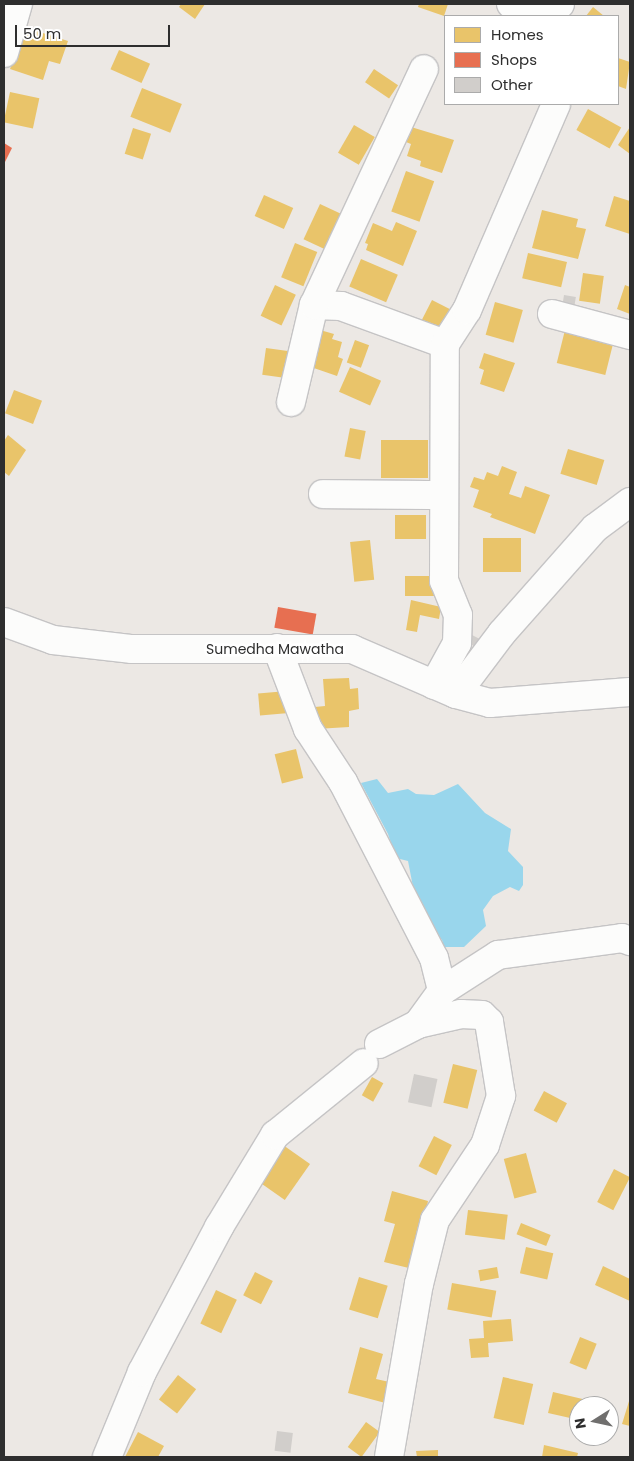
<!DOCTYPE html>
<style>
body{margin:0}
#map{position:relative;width:634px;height:1461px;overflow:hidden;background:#ece8e4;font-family:Poppins,sans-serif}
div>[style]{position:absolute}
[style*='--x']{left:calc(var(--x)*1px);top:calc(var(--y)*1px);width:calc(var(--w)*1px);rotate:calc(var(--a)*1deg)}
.water>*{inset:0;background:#99d6ec}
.homes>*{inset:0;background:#e9c46a;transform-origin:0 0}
.shops>*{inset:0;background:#e76f51;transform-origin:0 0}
.building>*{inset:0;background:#d1cecb;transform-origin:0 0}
.roads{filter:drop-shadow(1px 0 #c5c4c5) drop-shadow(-1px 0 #c5c4c5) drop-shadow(0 1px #c5c4c5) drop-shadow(0 -1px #c5c4c5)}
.minor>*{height:28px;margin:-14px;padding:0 14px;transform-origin:14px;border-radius:14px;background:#fcfcfb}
span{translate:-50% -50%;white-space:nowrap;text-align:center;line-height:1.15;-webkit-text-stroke:5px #fff;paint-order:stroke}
.street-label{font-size:14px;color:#2e2e2e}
.frame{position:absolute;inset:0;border:5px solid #2e2e2e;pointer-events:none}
.legend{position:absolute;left:444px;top:15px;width:175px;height:90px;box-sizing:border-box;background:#fff;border:1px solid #ababab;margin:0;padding:6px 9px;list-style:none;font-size:15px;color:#2e2e2e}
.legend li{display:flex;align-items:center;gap:10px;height:25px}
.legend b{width:25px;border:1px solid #ababab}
.north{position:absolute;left:569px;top:1396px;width:50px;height:50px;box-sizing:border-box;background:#fff;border:1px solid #ababab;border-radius:50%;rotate:260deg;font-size:14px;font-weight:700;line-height:20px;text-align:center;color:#2e2e2e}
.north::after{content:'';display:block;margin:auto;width:18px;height:22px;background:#706f6e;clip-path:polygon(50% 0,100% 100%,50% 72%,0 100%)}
.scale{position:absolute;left:15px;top:25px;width:155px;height:22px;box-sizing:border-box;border:2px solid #2e2e2e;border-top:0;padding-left:6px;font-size:15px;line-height:18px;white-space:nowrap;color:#2e2e2e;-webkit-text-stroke:4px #fff;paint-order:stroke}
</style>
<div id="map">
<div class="water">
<div style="clip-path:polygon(377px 779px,388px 793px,408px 789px,416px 794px,434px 795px,458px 784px,485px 813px,511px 829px,508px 851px,523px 867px,523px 885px,519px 891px,510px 887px,493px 896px,483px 910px,486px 926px,464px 947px,444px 947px,442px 940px,430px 925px,414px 892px,408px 861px,396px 858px,388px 834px,361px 783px)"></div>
</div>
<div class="homes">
<div style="clip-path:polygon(181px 4px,205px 4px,195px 19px,179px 7px)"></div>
<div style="clip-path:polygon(419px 4px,448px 4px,444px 16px,418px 7px)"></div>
<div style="clip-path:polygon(593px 7px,604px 16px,586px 16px)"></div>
<div style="clip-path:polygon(27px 28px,68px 41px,60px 64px,49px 61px,43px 80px,10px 69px)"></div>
<div style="left:119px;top:50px;width:34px;height:21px;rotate:24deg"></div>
<div style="clip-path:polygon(618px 58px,630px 62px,626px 89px,618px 86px)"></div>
<div style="left:374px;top:69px;width:29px;height:16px;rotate:34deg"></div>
<div style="left:142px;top:88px;width:43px;height:31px;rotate:22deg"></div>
<div style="left:10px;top:92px;width:30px;height:31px;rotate:12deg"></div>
<div style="left:588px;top:109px;width:38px;height:24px;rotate:29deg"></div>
<div style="left:354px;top:125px;width:24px;height:32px;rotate:30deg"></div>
<div style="clip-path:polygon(411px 127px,454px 140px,442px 173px,420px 166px,421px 161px,407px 156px,411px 144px,406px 142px)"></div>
<div style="clip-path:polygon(630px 127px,630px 154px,618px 145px)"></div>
<div style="left:133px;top:128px;width:19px;height:27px;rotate:18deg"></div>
<div style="left:406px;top:171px;width:30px;height:43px;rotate:20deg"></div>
<div style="left:264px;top:195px;width:32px;height:23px;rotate:24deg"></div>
<div style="clip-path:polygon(614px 196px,630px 201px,630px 234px,605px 226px)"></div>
<div style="left:320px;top:204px;width:26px;height:39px;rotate:25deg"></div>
<div style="clip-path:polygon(542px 210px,578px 219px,576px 227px,586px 229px,578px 259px,532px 248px)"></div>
<div style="clip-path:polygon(396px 222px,417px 231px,403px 266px,366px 250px,368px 244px,365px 243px,373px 223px,392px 231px)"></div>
<div style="left:295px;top:243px;width:24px;height:37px;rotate:22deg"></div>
<div style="left:528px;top:253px;width:40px;height:26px;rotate:13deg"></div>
<div style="left:361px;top:259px;width:40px;height:30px;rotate:23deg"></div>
<div style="left:583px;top:273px;width:21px;height:28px;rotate:8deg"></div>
<div style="left:275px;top:285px;width:23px;height:34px;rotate:25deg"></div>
<div style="clip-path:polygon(625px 285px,630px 287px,630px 314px,617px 309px)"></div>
<div style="left:432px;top:300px;width:22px;height:25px;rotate:27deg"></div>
<div style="left:495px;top:302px;width:29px;height:34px;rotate:16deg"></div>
<div style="clip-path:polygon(320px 330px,334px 334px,332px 339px,342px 342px,338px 357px,343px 359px,337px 376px,308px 366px)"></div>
<div style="left:565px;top:330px;width:50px;height:34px;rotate:14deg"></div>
<div style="left:355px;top:340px;width:15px;height:24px;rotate:20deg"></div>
<div style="left:266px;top:348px;width:22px;height:27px;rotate:8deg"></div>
<div style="clip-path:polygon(484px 353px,515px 363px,504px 392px,480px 384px,484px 370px,479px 368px)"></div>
<div style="left:350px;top:367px;width:34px;height:27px;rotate:24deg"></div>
<div style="left:14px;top:390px;width:30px;height:25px;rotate:21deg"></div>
<div style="left:350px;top:428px;width:16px;height:29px;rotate:11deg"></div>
<div style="clip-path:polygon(8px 435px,26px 450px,9px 476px,4px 472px,4px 441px)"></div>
<div style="left:428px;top:440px;width:38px;height:47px;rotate:90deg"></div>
<div style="left:568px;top:449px;width:38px;height:26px;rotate:17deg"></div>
<div style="clip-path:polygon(502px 466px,517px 472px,509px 494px,521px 498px,525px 486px,550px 495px,535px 534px,490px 517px,492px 514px,473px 507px,479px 490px,470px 487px,474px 477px,484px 480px,487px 472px,498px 476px)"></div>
<div style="left:395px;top:515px;width:31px;height:24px"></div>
<div style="left:521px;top:538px;width:34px;height:38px;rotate:90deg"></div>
<div style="left:370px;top:540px;width:40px;height:20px;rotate:84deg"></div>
<div style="left:405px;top:576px;width:31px;height:20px"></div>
<div style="clip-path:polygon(411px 600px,441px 607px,439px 619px,420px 615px,417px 632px,406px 630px)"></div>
<div style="clip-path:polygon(349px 678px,350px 689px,358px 688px,359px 709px,349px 711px,349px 727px,316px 729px,315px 707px,325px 706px,323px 679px)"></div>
<div style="left:287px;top:691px;width:22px;height:29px;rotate:85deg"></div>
<div style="left:296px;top:749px;width:30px;height:22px;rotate:76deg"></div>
<div style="left:453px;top:1064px;width:25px;height:40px;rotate:14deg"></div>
<div style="left:372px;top:1077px;width:13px;height:21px;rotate:29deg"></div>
<div style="left:544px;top:1091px;width:26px;height:22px;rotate:28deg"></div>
<div style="left:434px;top:1136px;width:20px;height:34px;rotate:27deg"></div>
<div style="left:283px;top:1145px;width:33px;height:44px;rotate:35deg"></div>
<div style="left:526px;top:1153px;width:41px;height:23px;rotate:75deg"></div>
<div style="left:614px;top:1169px;width:18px;height:37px;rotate:27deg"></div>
<div style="clip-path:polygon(392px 1191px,428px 1201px,413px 1269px,384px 1262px,395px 1224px,384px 1221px)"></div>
<div style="left:468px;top:1210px;width:40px;height:25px;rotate:7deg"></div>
<div style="left:521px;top:1223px;width:32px;height:12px;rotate:22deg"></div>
<div style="left:526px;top:1247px;width:28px;height:27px;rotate:13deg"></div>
<div style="clip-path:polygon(603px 1266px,630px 1279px,630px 1301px,595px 1285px)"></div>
<div style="left:497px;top:1267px;width:11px;height:19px;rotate:80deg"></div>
<div style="left:255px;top:1272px;width:20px;height:26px;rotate:27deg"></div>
<div style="left:359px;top:1277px;width:30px;height:34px;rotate:17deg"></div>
<div style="left:452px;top:1283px;width:45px;height:27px;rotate:10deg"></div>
<div style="left:216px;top:1290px;width:23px;height:37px;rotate:25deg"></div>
<div style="clip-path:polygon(511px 1319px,513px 1341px,488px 1343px,489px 1357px,471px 1358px,469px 1339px,484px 1338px,483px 1321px)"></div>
<div style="left:580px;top:1337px;width:18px;height:28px;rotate:22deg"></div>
<div style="clip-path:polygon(360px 1347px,383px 1354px,376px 1379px,394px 1383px,389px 1404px,348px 1393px)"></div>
<div style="left:178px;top:1375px;width:23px;height:31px;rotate:38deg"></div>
<div style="left:503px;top:1377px;width:31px;height:42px;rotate:13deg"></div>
<div style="clip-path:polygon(553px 1392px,591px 1401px,589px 1406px,579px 1406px,579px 1420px,548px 1413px)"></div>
<div style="clip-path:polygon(630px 1398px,630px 1426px,622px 1424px)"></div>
<div style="left:366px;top:1422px;width:17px;height:31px;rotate:36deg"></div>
<div style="clip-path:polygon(138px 1432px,164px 1446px,158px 1457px,125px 1457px)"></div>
<div style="clip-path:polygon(544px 1445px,578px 1453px,577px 1457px,542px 1457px)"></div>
<div style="clip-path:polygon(438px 1450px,438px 1457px,417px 1457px,416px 1451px)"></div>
</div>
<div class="shops">
<div style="clip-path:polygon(4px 143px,12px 148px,4px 164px)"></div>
<div style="left:278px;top:607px;width:39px;height:21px;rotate:10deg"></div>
</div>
<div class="building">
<div style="left:564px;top:295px;width:12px;height:12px;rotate:9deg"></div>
<div style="left:470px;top:634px;width:11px;height:9px;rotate:27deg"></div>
<div style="left:414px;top:1074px;width:24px;height:29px;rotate:12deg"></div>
<div style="left:277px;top:1431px;width:16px;height:20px;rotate:7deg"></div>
</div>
<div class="roads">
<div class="minor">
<div style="--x:511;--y:4;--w:24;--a:30"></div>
<div style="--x:549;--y:16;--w:16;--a:-47"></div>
<div style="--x:4;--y:53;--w:51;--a:-74.1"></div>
<div style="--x:314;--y:305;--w:27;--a:2"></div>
<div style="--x:341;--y:306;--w:111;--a:20.1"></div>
<div style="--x:552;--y:314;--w:81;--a:15.1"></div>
<div style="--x:291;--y:402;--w:100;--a:-76.7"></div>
<div style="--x:314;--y:305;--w:260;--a:-65"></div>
<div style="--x:323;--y:494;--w:121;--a:0.5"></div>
<div style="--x:4;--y:622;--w:52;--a:20.2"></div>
<div style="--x:53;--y:640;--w:80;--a:6.5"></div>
<div style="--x:132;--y:649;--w:220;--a:0"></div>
<div style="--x:352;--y:649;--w:113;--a:23.4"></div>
<div style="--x:456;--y:694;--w:35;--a:15"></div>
<div style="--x:490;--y:703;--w:140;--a:-4.5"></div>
<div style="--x:277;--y:648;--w:87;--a:69.1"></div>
<div style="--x:308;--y:729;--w:64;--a:56.6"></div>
<div style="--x:343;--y:782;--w:198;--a:62.7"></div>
<div style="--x:434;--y:958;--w:34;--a:76"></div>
<div style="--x:434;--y:685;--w:48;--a:-61.3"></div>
<div style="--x:457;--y:643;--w:28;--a:-88"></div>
<div style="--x:458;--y:615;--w:37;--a:-112"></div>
<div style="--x:444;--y:581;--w:237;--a:-89.8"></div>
<div style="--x:445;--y:344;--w:40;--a:-57.1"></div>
<div style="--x:467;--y:310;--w:224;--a:-66.6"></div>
<div style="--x:456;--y:694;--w:76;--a:-53"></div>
<div style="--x:502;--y:633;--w:140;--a:-48.5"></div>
<div style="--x:595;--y:528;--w:44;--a:-36.6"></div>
<div style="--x:379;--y:1044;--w:44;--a:-27.1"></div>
<div style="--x:418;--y:1024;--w:41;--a:-54"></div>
<div style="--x:442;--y:991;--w:67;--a:-32.7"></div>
<div style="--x:498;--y:955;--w:125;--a:-7.8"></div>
<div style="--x:622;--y:938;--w:9;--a:21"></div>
<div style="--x:107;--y:1457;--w:92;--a:-67.6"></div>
<div style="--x:142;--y:1372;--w:164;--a:-62"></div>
<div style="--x:219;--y:1227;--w:108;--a:-58.7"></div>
<div style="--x:275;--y:1135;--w:114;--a:-39"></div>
<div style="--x:389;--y:1457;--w:176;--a:-80.2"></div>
<div style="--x:419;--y:1284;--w:66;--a:-76"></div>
<div style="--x:435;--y:1220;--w:90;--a:-56.3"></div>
<div style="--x:485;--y:1145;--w:52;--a:-71.9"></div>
<div style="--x:501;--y:1096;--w:75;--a:-99.2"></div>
<div style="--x:489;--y:1022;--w:10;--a:-135"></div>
<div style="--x:482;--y:1015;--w:21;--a:-177"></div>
<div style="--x:461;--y:1014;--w:44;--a:166.9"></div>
</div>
</div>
<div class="street-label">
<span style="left:275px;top:649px">Sumedha Mawatha</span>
</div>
<div class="frame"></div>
<ul class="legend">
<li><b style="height:14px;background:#e9c46a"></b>Homes</li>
<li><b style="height:14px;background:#e76f51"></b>Shops</li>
<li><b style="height:14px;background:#d1cecb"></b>Other</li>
</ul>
<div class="north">N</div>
<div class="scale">50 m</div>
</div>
